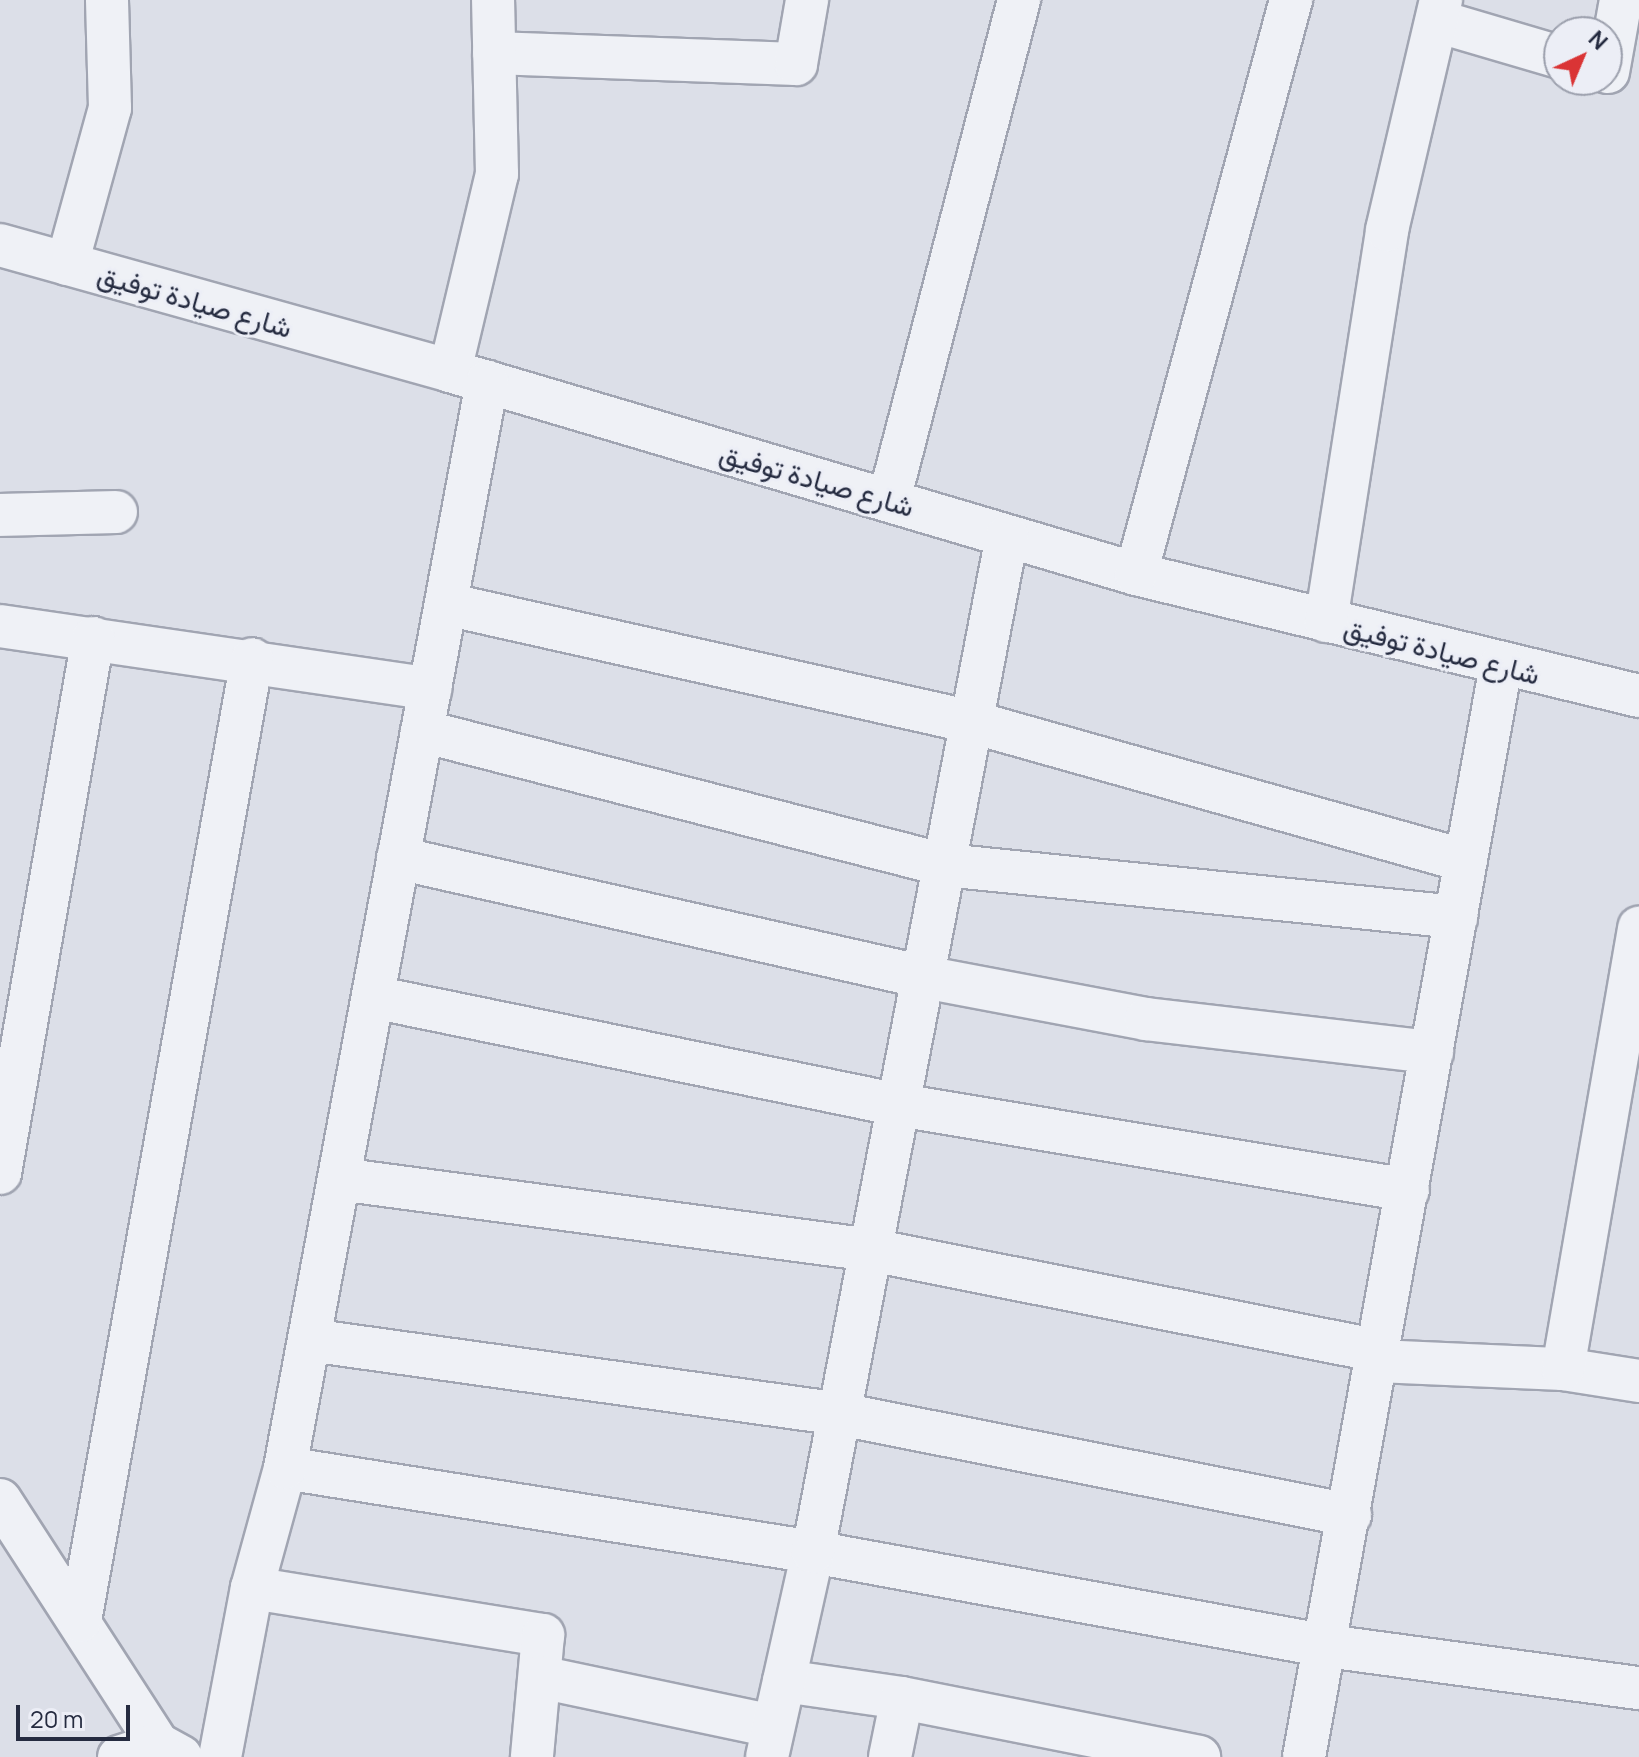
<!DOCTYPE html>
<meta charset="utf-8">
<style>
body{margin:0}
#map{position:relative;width:1639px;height:1757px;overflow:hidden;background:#dcdfe8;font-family:Manrope,Vazirmatn,sans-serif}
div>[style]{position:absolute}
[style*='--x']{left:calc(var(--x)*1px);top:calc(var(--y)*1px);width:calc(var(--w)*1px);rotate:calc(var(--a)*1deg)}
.roads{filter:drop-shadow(2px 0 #a1a5b2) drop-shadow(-2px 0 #a1a5b2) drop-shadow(0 2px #a1a5b2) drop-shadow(0 -2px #a1a5b2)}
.minor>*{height:42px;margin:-21px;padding:0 21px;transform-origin:21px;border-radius:21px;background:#eff1f6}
span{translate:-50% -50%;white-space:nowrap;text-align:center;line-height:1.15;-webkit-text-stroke:6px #eceef6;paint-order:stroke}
.street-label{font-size:28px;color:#252b40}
.north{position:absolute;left:1543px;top:16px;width:80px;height:80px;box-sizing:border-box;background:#eceef6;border:2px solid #9ca0ad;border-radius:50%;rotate:44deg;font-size:22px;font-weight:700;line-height:32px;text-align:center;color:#252b40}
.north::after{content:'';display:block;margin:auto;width:28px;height:36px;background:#da3435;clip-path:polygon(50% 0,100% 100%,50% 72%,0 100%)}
.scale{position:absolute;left:16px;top:1705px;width:114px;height:36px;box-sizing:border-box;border:4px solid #252b40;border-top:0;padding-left:10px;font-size:24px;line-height:28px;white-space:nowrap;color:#252b40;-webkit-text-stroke:6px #eceef6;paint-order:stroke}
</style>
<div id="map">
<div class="roads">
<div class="minor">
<div style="--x:1437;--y:21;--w:127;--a:16.4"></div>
<div style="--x:494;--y:53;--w:302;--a:2.1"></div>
<div style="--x:796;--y:64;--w:65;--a:-80.2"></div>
<div style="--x:1608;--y:72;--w:73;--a:-79.8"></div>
<div style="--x:0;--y:245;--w:467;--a:15.6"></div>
<div style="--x:450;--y:371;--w:715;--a:16.48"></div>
<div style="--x:1136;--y:574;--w:518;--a:13.63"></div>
<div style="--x:67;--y:264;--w:162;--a:-74.6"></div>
<div style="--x:110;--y:108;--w:108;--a:-91.6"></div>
<div style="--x:450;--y:371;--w:203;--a:-76.6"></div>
<div style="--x:497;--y:174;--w:174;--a:-91.3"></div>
<div style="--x:889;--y:500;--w:517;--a:-75.43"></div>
<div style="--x:0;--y:515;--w:116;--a:-1.5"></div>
<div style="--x:1136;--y:574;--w:595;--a:-74.89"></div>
<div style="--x:446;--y:604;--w:539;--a:12.64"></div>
<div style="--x:972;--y:722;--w:513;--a:15.72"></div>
<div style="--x:1326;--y:621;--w:396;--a:-81.1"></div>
<div style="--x:1387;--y:230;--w:236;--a:-76.8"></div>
<div style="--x:0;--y:626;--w:435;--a:8.3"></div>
<div style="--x:422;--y:731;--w:540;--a:14.37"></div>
<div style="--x:945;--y:865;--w:514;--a:5.81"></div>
<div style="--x:398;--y:858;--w:539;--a:12.75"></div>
<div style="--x:924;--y:977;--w:226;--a:10.7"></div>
<div style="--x:1146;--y:1019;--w:288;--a:6.6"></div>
<div style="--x:373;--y:997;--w:537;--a:11.6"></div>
<div style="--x:899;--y:1105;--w:516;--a:9.48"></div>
<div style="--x:0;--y:1173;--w:543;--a:-80.14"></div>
<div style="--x:339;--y:1179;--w:537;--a:7.6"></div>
<div style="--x:871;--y:1250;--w:518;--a:11.24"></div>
<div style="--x:309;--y:1340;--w:536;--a:7.93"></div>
<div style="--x:840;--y:1414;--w:520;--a:11.2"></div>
<div style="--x:1377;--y:1361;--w:186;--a:2.5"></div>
<div style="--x:1563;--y:1369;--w:77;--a:9"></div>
<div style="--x:1563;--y:1369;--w:448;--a:-80.2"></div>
<div style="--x:285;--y:1468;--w:535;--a:9.04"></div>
<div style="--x:813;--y:1552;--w:523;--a:10.36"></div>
<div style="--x:1327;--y:1646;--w:315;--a:7.7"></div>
<div style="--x:0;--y:1500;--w:291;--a:57.1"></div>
<div style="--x:158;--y:1744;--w:26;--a:29"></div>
<div style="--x:252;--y:1588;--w:295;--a:9.2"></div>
<div style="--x:543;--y:1635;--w:122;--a:95.2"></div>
<div style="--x:80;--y:1621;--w:977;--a:-79.86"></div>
<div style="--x:540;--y:1677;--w:237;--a:11.9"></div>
<div style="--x:784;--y:1681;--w:119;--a:8.2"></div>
<div style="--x:902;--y:1698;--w:303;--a:11.2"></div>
<div style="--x:119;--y:1757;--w:41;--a:-18.4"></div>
<div style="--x:220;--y:1757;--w:172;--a:-79.3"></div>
<div style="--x:252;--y:1588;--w:124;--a:-74.6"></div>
<div style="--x:285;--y:1468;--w:1105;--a:-79.46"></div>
<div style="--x:767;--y:1757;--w:210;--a:-77.4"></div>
<div style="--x:813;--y:1552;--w:1034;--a:-79.19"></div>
<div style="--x:890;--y:1757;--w:60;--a:-78.5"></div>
<div style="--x:1304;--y:1757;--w:1110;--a:-79.77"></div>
</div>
</div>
<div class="street-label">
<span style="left:195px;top:300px;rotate:16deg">شارع صيادة توفيق</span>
<span style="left:817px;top:479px;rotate:16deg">شارع صيادة توفيق</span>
<span style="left:1442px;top:650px;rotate:14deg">شارع صيادة توفيق</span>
</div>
<div class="north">N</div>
<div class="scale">20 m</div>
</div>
